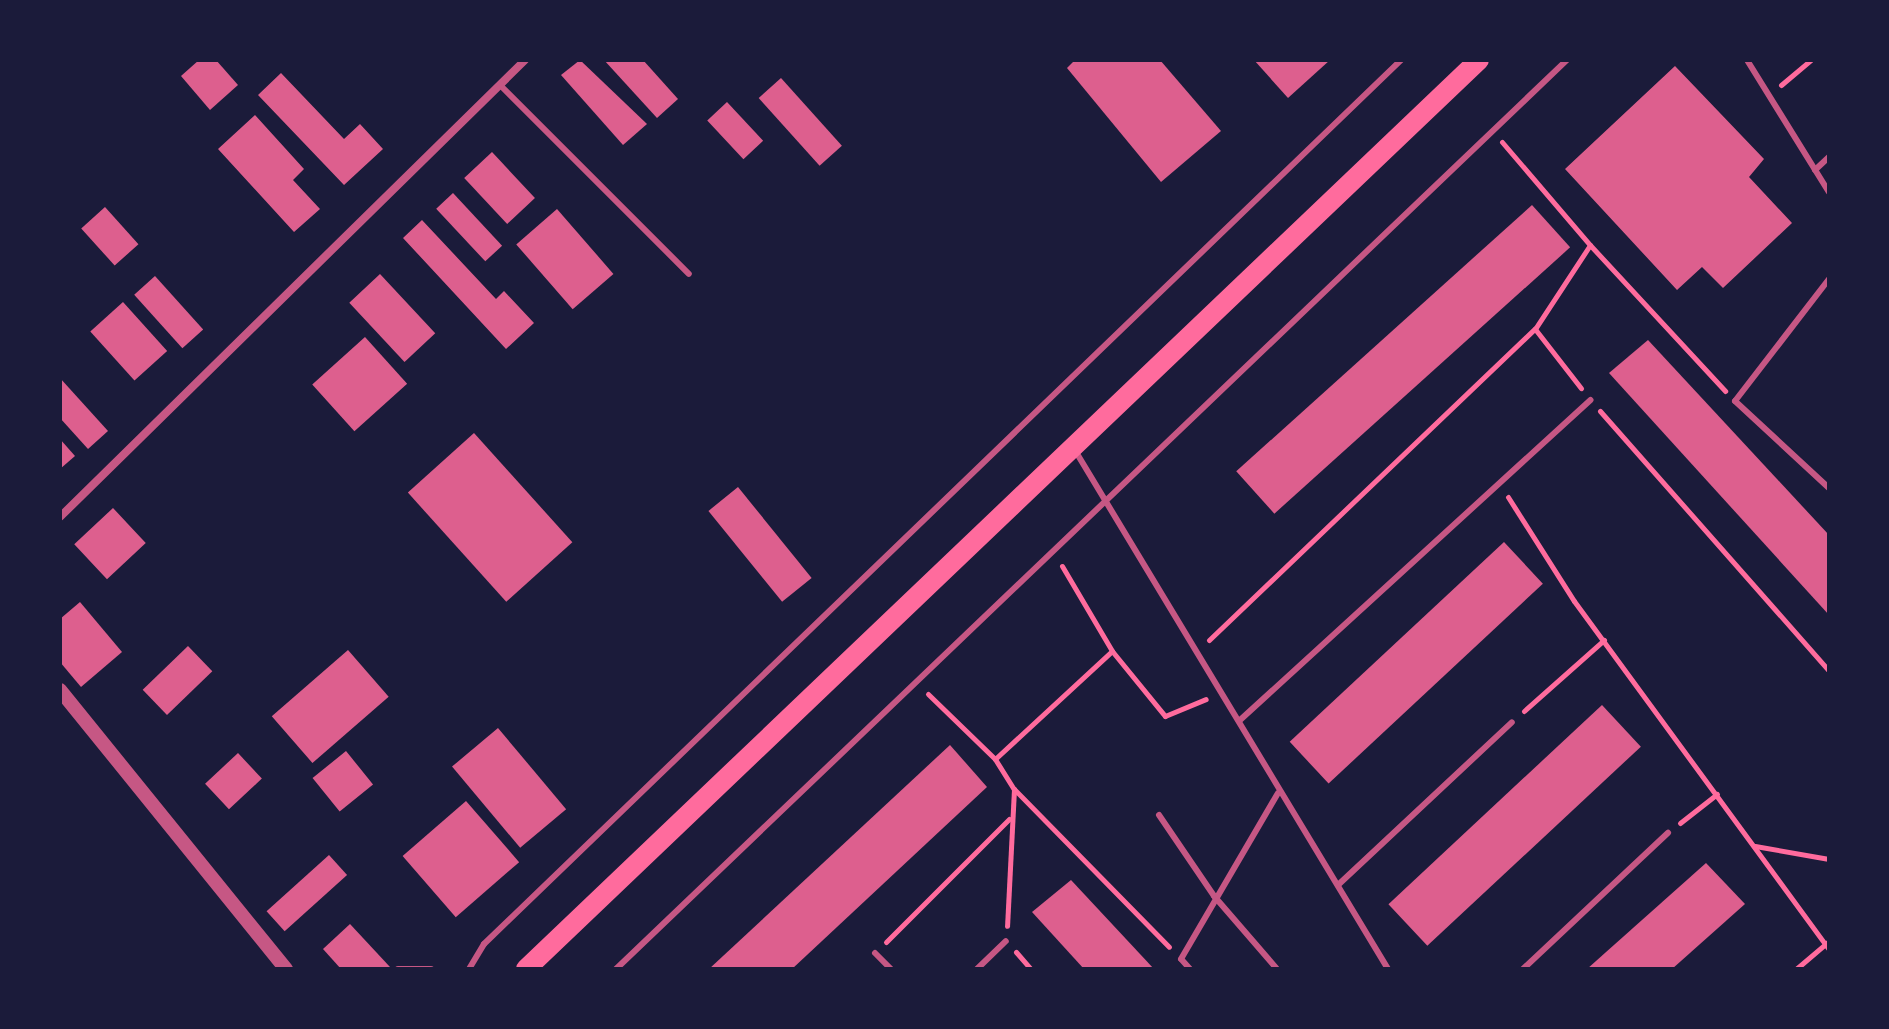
<!DOCTYPE html>
<style>
body{margin:0}
#map{position:relative;width:1889px;height:1029px;overflow:hidden;background:#1b1b3a;font-family:Lato,sans-serif}
div>[style]{position:absolute}
[style*='--x']{left:calc(var(--x)*1px);top:calc(var(--y)*1px);width:calc(var(--w)*1px);rotate:calc(var(--a)*1deg)}
.building>*{inset:0;background:#dd5f8e;transform-origin:0 0}
.path>*{height:5px;margin:-2.5px;padding:0 2.5px;transform-origin:2.5px;border-radius:2.5px;background:#ff6b9d}
.service>*{height:6px;margin:-3px;padding:0 3px;transform-origin:3px;border-radius:3px;background:#c65784}
.minor>*{height:8px;margin:-4px;padding:0 4px;transform-origin:4px;border-radius:4px;background:#c65784}
.tertiary>*{height:14px;margin:-7px;padding:0 7px;transform-origin:7px;border-radius:7px;background:#c65784}
.primary>*{height:20px;margin:-10px;padding:0 10px;transform-origin:10px;border-radius:10px;background:#ff6b9d}
span{translate:-50% -50%;white-space:nowrap;text-align:center;line-height:1.15;-webkit-text-stroke:6px #1b1b3a;paint-order:stroke}
.frame{position:absolute;inset:0;border:62px solid #1b1b3a;pointer-events:none}
</style>
<div id="map">
<div class="building">
<div style="clip-path:polygon(199px 60px,216px 60px,238px 85px,210px 110px,181px 76px)"></div>
<div style="clip-path:polygon(580px 60px,647px 124px,623px 145px,561px 75px)"></div>
<div style="clip-path:polygon(604px 60px,643px 60px,678px 99px,657px 118px)"></div>
<div style="clip-path:polygon(1075px 60px,1160px 60px,1221px 131px,1161px 182px,1067px 68px)"></div>
<div style="clip-path:polygon(1254px 60px,1330px 60px,1288px 98px)"></div>
<div style="clip-path:polygon(1675px 66px,1764px 159px,1749px 177px,1792px 223px,1723px 288px,1702px 267px,1677px 290px,1565px 169px)"></div>
<div style="clip-path:polygon(281px 73px,344px 139px,360px 124px,383px 149px,344px 185px,258px 95px)"></div>
<div style="left:781px;top:78px;width:91px;height:30px;rotate:48deg"></div>
<div style="left:727px;top:102px;width:53px;height:27px;rotate:47deg"></div>
<div style="clip-path:polygon(255px 115px,304px 169px,293px 180px,320px 209px,294px 232px,218px 149px)"></div>
<div style="left:492px;top:152px;width:63px;height:38px;rotate:47deg"></div>
<div style="left:453px;top:193px;width:72px;height:23px;rotate:47deg"></div>
<div style="left:1532px;top:205px;width:57px;height:398px;rotate:48deg"></div>
<div style="left:105px;top:207px;width:50px;height:32px;rotate:48deg"></div>
<div style="left:557px;top:209px;width:86px;height:54px;rotate:49deg"></div>
<div style="clip-path:polygon(422px 220px,496px 299px,504px 291px,534px 323px,506px 349px,403px 238px)"></div>
<div style="left:380px;top:274px;width:81px;height:42px;rotate:47deg"></div>
<div style="left:155px;top:276px;width:72px;height:28px;rotate:48deg"></div>
<div style="left:123px;top:302px;width:66px;height:44px;rotate:48deg"></div>
<div style="left:365px;top:337px;width:63px;height:71px;rotate:48deg"></div>
<div style="clip-path:polygon(1648px 340px,1829px 535px,1829px 615px,1609px 373px)"></div>
<div style="clip-path:polygon(60px 378px,108px 431px,88px 449px,60px 418px)"></div>
<div style="left:474px;top:433px;width:147px;height:89px;rotate:48deg"></div>
<div style="clip-path:polygon(60px 439px,75px 456px,60px 469px)"></div>
<div style="left:738px;top:487px;width:117px;height:38px;rotate:51deg"></div>
<div style="left:113px;top:508px;width:48px;height:53px;rotate:47deg"></div>
<div style="left:1504px;top:542px;width:57px;height:293px;rotate:47deg"></div>
<div style="clip-path:polygon(80px 602px,122px 652px,81px 687px,60px 662px,60px 619px)"></div>
<div style="left:188px;top:646px;width:35px;height:63px;rotate:46deg"></div>
<div style="left:348px;top:650px;width:62px;height:101px;rotate:49deg"></div>
<div style="left:1602px;top:705px;width:57px;height:292px;rotate:47deg"></div>
<div style="left:498px;top:728px;width:106px;height:60px;rotate:50deg"></div>
<div style="clip-path:polygon(950px 745px,987px 787px,792px 969px,709px 969px)"></div>
<div style="left:346px;top:751px;width:43px;height:43px;rotate:51deg"></div>
<div style="left:238px;top:753px;width:35px;height:45px;rotate:47deg"></div>
<div style="left:466px;top:801px;width:81px;height:84px;rotate:49deg"></div>
<div style="left:329px;top:855px;width:27px;height:84px;rotate:48deg"></div>
<div style="clip-path:polygon(1706px 863px,1745px 904px,1672px 969px,1587px 969px)"></div>
<div style="clip-path:polygon(1071px 880px,1154px 969px,1084px 969px,1032px 912px)"></div>
<div style="clip-path:polygon(350px 924px,390px 967px,387px 969px,341px 969px,323px 949px)"></div>
</div>
<div class="path">
<div style="--x:1781;--y:85;--w:39;--a:-40"></div>
<div style="--x:1502;--y:142;--w:135;--a:49.5"></div>
<div style="--x:1590;--y:245;--w:100;--a:123.2"></div>
<div style="--x:1535;--y:329;--w:75;--a:52.1"></div>
<div style="--x:1590;--y:245;--w:199;--a:47.2"></div>
<div style="--x:1600;--y:411;--w:346;--a:48.6"></div>
<div style="--x:1508;--y:497;--w:123;--a:57.6"></div>
<div style="--x:1574;--y:601;--w:432;--a:53.8"></div>
<div style="--x:1062;--y:566;--w:99;--a:59.5"></div>
<div style="--x:1209;--y:640;--w:451;--a:-43.7"></div>
<div style="--x:928;--y:694;--w:93;--a:44.1"></div>
<div style="--x:995;--y:759;--w:36;--a:58"></div>
<div style="--x:1014;--y:789;--w:137;--a:92.9"></div>
<div style="--x:1524;--y:711;--w:107;--a:-41.6"></div>
<div style="--x:995;--y:759;--w:159;--a:-42.7"></div>
<div style="--x:1112;--y:651;--w:84;--a:50.8"></div>
<div style="--x:1165;--y:716;--w:44;--a:-22.5"></div>
<div style="--x:1014;--y:789;--w:221;--a:45.5"></div>
<div style="--x:1680;--y:823;--w:47;--a:-38.1"></div>
<div style="--x:1755;--y:846;--w:75;--a:10"></div>
<div style="--x:886;--y:942;--w:174;--a:-45"></div>
<div style="--x:1016;--y:952;--w:23;--a:49"></div>
<div style="--x:1796;--y:969;--w:43;--a:-40.3"></div>
</div>
<div class="service">
<div style="--x:1747;--y:60;--w:155;--a:58.2"></div>
<div style="--x:500;--y:85;--w:267;--a:45"></div>
<div style="--x:1815;--y:170;--w:19;--a:-43"></div>
<div style="--x:1829;--y:279;--w:154;--a:127.6"></div>
<div style="--x:1735;--y:401;--w:128;--a:42.8"></div>
<div style="--x:1076;--y:452;--w:604;--a:58.89"></div>
<div style="--x:1239;--y:721;--w:476;--a:-42.4"></div>
<div style="--x:1159;--y:815;--w:98;--a:55.8"></div>
<div style="--x:1214;--y:896;--w:96;--a:49.2"></div>
<div style="--x:1338;--y:885;--w:238;--a:-43.1"></div>
<div style="--x:875;--y:953;--w:23;--a:45"></div>
<div style="--x:398;--y:969;--w:33;--a:0"></div>
<div style="--x:469;--y:969;--w:29;--a:-59"></div>
<div style="--x:484;--y:944;--w:1274;--a:-43.95"></div>
<div style="--x:616;--y:969;--w:1316;--a:-43.71"></div>
<div style="--x:977;--y:969;--w:40;--a:-44"></div>
<div style="--x:1190;--y:969;--w:13;--a:-132"></div>
<div style="--x:1181;--y:959;--w:192;--a:-59.7"></div>
<div style="--x:1523;--y:969;--w:199;--a:-43.2"></div>
</div>
<div class="minor">
<div style="--x:60;--y:517;--w:652;--a:-44.5"></div>
</div>
<div class="tertiary">
<div style="--x:60;--y:690;--w:359;--a:51"></div>
</div>
<div class="primary">
<div style="--x:526;--y:969;--w:1317;--a:-43.65"></div>
</div>
<div class="frame"></div>
</div>
